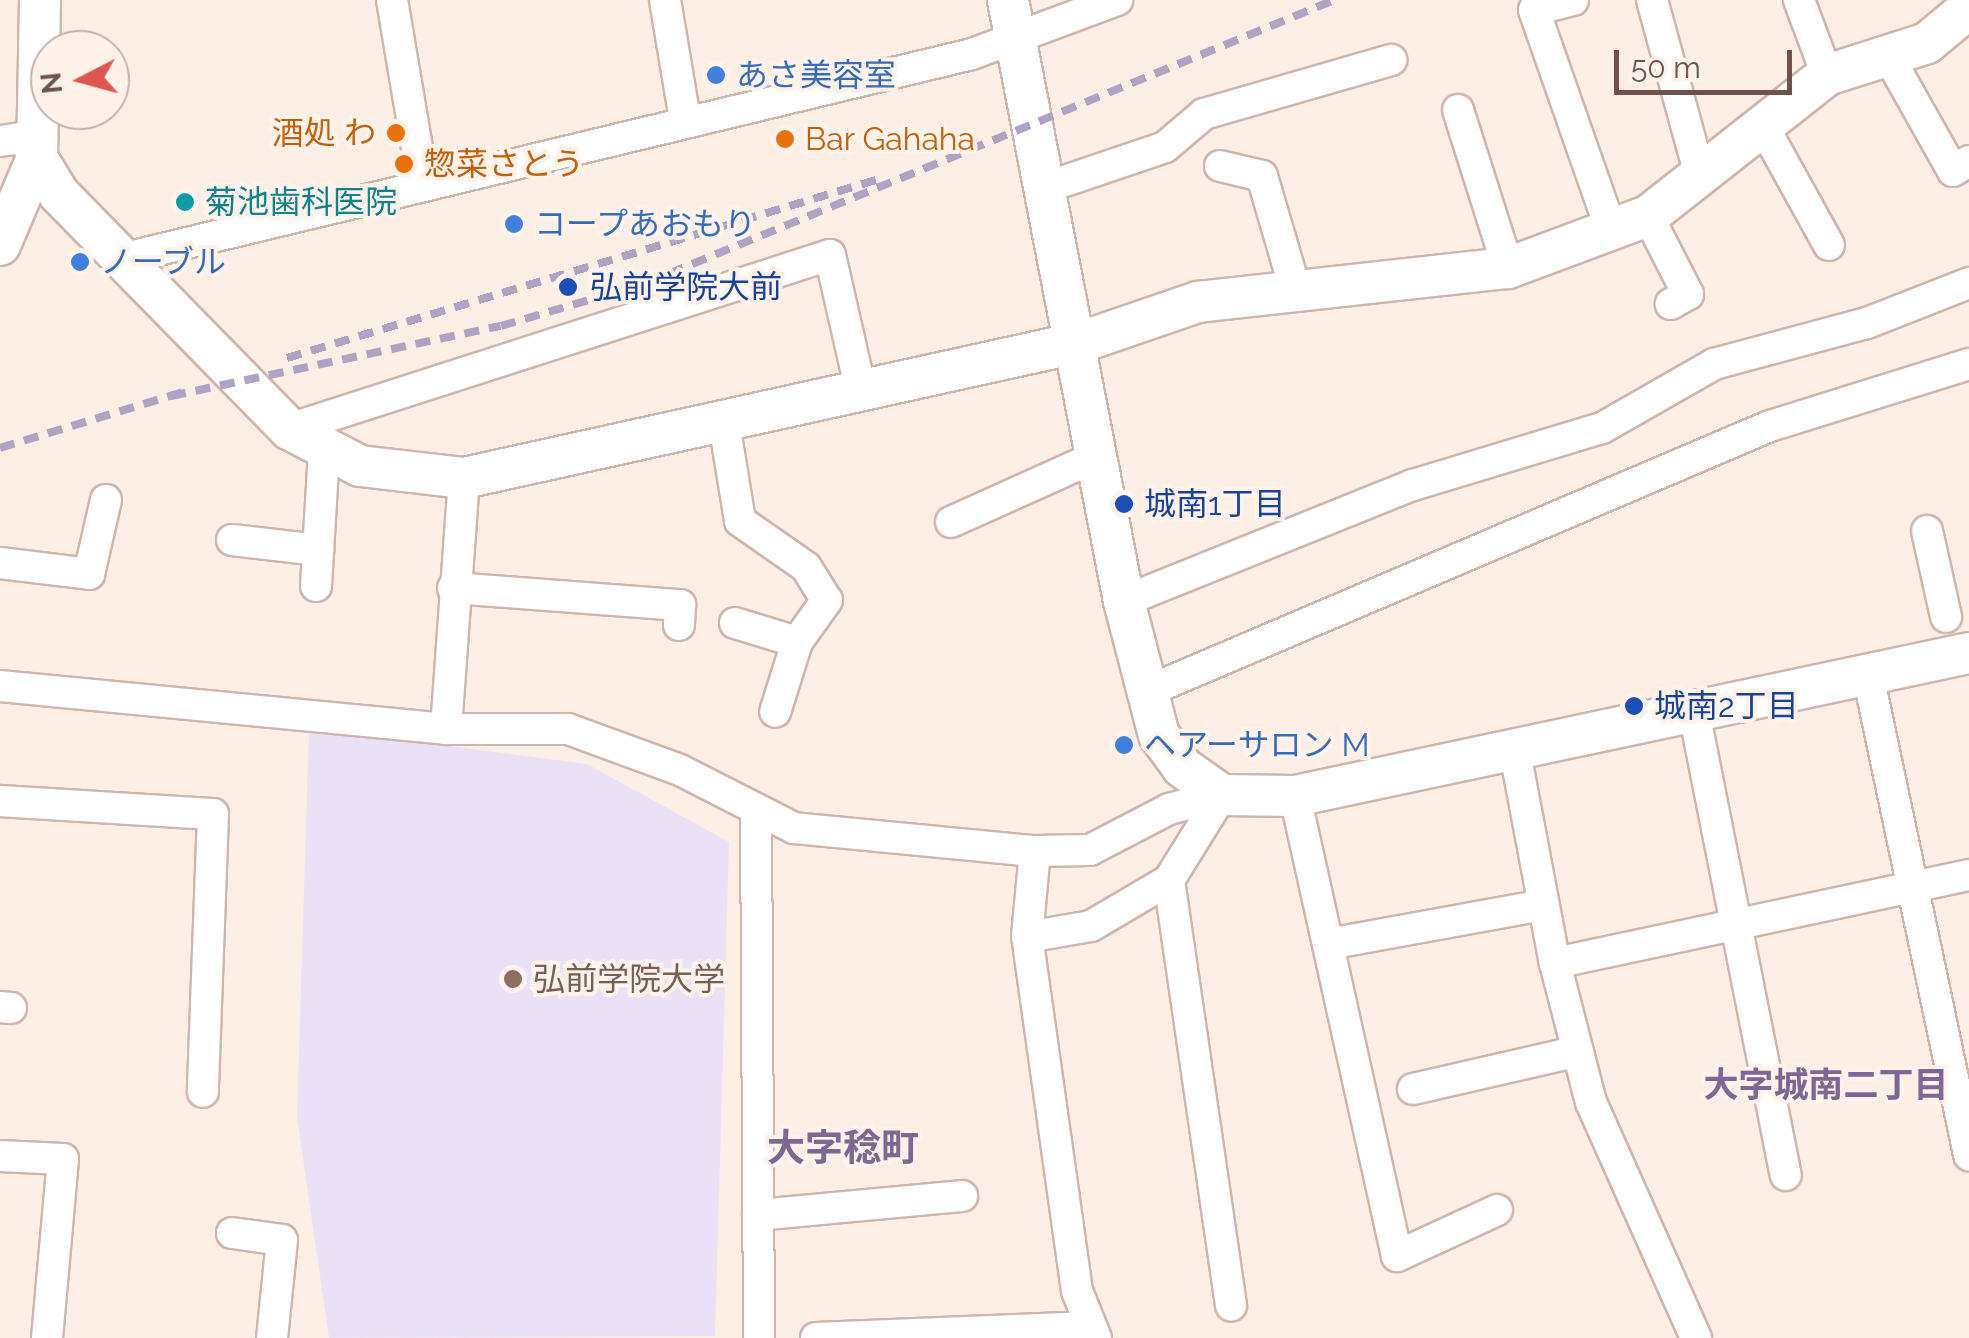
<!DOCTYPE html>
<meta charset="utf-8">
<style>
body{margin:0}
#map{position:relative;width:1969px;height:1338px;overflow:hidden;background:#fbeee4;font-family:Raleway,"Noto Sans JP",sans-serif}
div>[style]{position:absolute}
[style*='--x']{left:calc(var(--x)*1px);top:calc(var(--y)*1px);width:calc(var(--w)*1px);rotate:calc(var(--a)*1deg)}
.education>*{inset:0;background:#ebe1f7}
.roads{filter:drop-shadow(2px 0 #cdb6ae) drop-shadow(-2px 0 #cdb6ae) drop-shadow(0 2px #cdb6ae) drop-shadow(0 -2px #cdb6ae)}
.street>*{height:30px;margin:-15px;padding:0 15px;transform-origin:15px;border-radius:15px;background:#fff}
.secondary>*{height:40px;margin:-20px;padding:0 20px;transform-origin:20px;border-radius:20px;background:#fff}
.rail>*{height:8px;margin-top:-4px;transform-origin:0;background:repeating-linear-gradient(90deg,#afa3c3 0 15px,transparent 0 25px)}
.dots>*{width:28px;height:28px;translate:-50% -50%;box-sizing:border-box;border:5px solid #fef2ea;border-radius:50%}
span{translate:-50% -50%;white-space:nowrap;text-align:center;line-height:1.15;-webkit-text-stroke:8px #fef2ea;paint-order:stroke}
.shop-label{font-size:32px;color:#366cbe}
.left{translate:0 -50%;text-align:left}
.food-label{font-size:32px;color:#c56008}
.right{translate:-100% -50%;text-align:right}
.culture-label{font-size:32px;color:#0d838f}
.transit-label{font-size:32px;color:#164399}
.education-label{font-size:32px;color:#785e54}
.neighbourhood-label{font-size:35px;color:#7d6794;font-weight:700}
.quarter-label{font-size:38px;color:#7d6794;font-weight:700}
.north{position:absolute;left:30px;top:30px;width:100px;height:100px;box-sizing:border-box;background:#fef2ea;border:2px solid #c6b2aa;border-radius:50%;rotate:264deg;font-size:28px;font-weight:700;line-height:40px;text-align:center;color:#71524b}
.north::after{content:'';display:block;margin:auto;width:35px;height:45px;background:#dd5750;clip-path:polygon(50% 0,100% 100%,50% 72%,0 100%)}
.scale{position:absolute;left:1614px;top:50px;width:178px;height:45px;box-sizing:border-box;border:5px solid #71524b;border-top:0;padding-left:12px;font-size:30px;line-height:35px;white-space:nowrap;color:#71524b;-webkit-text-stroke:8px #fef2ea;paint-order:stroke}
</style>
<div id="map">
<div class="education">
<div style="clip-path:polygon(309px 728px,587px 764px,729px 842px,715px 1336px,329px 1338px,297px 1117px)"></div>
</div>
<div class="roads">
<div class="street">
<div style="--x:392;--y:0;--w:187;--a:80.4"></div>
<div style="--x:665;--y:0;--w:121;--a:80.5"></div>
<div style="--x:1573;--y:0;--w:40;--a:165.6"></div>
<div style="--x:1534;--y:10;--w:236;--a:70.7"></div>
<div style="--x:1652;--y:0;--w:186;--a:74.7"></div>
<div style="--x:1799;--y:0;--w:80;--a:69.5"></div>
<div style="--x:1887;--y:54;--w:134;--a:60.6"></div>
<div style="--x:1953;--y:171;--w:19;--a:-32"></div>
<div style="--x:1458;--y:110;--w:166;--a:72.4"></div>
<div style="--x:1763;--y:126;--w:136;--a:61"></div>
<div style="--x:0;--y:141;--w:21;--a:-8"></div>
<div style="--x:21;--y:138;--w:26;--a:51"></div>
<div style="--x:1220;--y:166;--w:43;--a:13.4"></div>
<div style="--x:1262;--y:176;--w:118;--a:73.7"></div>
<div style="--x:1050;--y:186;--w:121;--a:-18.7"></div>
<div style="--x:1165;--y:147;--w:51;--a:-40.2"></div>
<div style="--x:1204;--y:114;--w:195;--a:-16.1"></div>
<div style="--x:1648;--y:216;--w:88;--a:62.9"></div>
<div style="--x:1688;--y:294;--w:20;--a:150"></div>
<div style="--x:125;--y:258;--w:871;--a:-13.54"></div>
<div style="--x:972;--y:54;--w:155;--a:-20.4"></div>
<div style="--x:724;--y:423;--w:99;--a:80.7"></div>
<div style="--x:740;--y:521;--w:80;--a:34.9"></div>
<div style="--x:806;--y:567;--w:39;--a:58"></div>
<div style="--x:827;--y:600;--w:52;--a:125.5"></div>
<div style="--x:797;--y:642;--w:73;--a:107.4"></div>
<div style="--x:289;--y:429;--w:568;--a:-17.83"></div>
<div style="--x:830;--y:255;--w:140;--a:77.2"></div>
<div style="--x:951;--y:522;--w:163;--a:-24.2"></div>
<div style="--x:1927;--y:531;--w:88;--a:77.5"></div>
<div style="--x:232;--y:540;--w:87;--a:6.6"></div>
<div style="--x:0;--y:563;--w:90;--a:7"></div>
<div style="--x:89;--y:574;--w:76;--a:-77.1"></div>
<div style="--x:316;--y:586;--w:133;--a:-86.6"></div>
<div style="--x:453;--y:588;--w:228;--a:4.3"></div>
<div style="--x:680;--y:605;--w:20;--a:93"></div>
<div style="--x:1124;--y:601;--w:311;--a:-21.9"></div>
<div style="--x:1413;--y:485;--w:197;--a:-16.8"></div>
<div style="--x:1602;--y:428;--w:129;--a:-29.7"></div>
<div style="--x:1714;--y:364;--w:158;--a:-15"></div>
<div style="--x:1867;--y:323;--w:110;--a:-21.4"></div>
<div style="--x:735;--y:623;--w:65;--a:17"></div>
<div style="--x:1868;--y:675;--w:491;--a:78.1"></div>
<div style="--x:0;--y:686;--w:448;--a:5.5"></div>
<div style="--x:446;--y:729;--w:122;--a:0"></div>
<div style="--x:568;--y:729;--w:119;--a:20.1"></div>
<div style="--x:680;--y:770;--w:128;--a:27"></div>
<div style="--x:794;--y:828;--w:242;--a:5.5"></div>
<div style="--x:1148;--y:691;--w:676;--a:-23.08"></div>
<div style="--x:1770;--y:426;--w:208;--a:-17.3"></div>
<div style="--x:1694;--y:712;--w:472;--a:78.8"></div>
<div style="--x:446;--y:729;--w:252;--a:-85.9"></div>
<div style="--x:1514;--y:747;--w:220;--a:79.3"></div>
<div style="--x:1555;--y:963;--w:423;--a:-12"></div>
<div style="--x:1295;--y:796;--w:471;--a:77.5"></div>
<div style="--x:1397;--y:1256;--w:110;--a:-24.7"></div>
<div style="--x:0;--y:801;--w:213;--a:3.5"></div>
<div style="--x:213;--y:814;--w:278;--a:92.1"></div>
<div style="--x:756;--y:813;--w:525;--a:89.67"></div>
<div style="--x:1169;--y:880;--w:430;--a:81.7"></div>
<div style="--x:1027;--y:937;--w:86;--a:-84.7"></div>
<div style="--x:1035;--y:851;--w:55;--a:-1"></div>
<div style="--x:1090;--y:850;--w:89;--a:-27.4"></div>
<div style="--x:1169;--y:809;--w:55;--a:-14.8"></div>
<div style="--x:1328;--y:944;--w:219;--a:-10.3"></div>
<div style="--x:1555;--y:963;--w:144;--a:75.5"></div>
<div style="--x:1591;--y:1102;--w:258;--a:66"></div>
<div style="--x:0;--y:1007;--w:11;--a:5"></div>
<div style="--x:1413;--y:1089;--w:166;--a:-12.9"></div>
<div style="--x:0;--y:1156;--w:63;--a:2.7"></div>
<div style="--x:63;--y:1159;--w:180;--a:95.1"></div>
<div style="--x:758;--y:1215;--w:205;--a:-5.3"></div>
<div style="--x:232;--y:1233;--w:50;--a:8"></div>
<div style="--x:282;--y:1240;--w:99;--a:95.8"></div>
<div style="--x:816;--y:1338;--w:275;--a:-2.3"></div>
<div style="--x:1096;--y:1338;--w:51;--a:-112"></div>
<div style="--x:1077;--y:1291;--w:358;--a:-98"></div>
<div style="--x:1027;--y:937;--w:65;--a:-9.8"></div>
<div style="--x:1091;--y:926;--w:91;--a:-30.5"></div>
<div style="--x:1169;--y:880;--w:100;--a:-58.1"></div>
</div>
<div class="secondary">
<div style="--x:1008;--y:0;--w:612;--a:79.08"></div>
<div style="--x:1124;--y:601;--w:138;--a:75.4"></div>
<div style="--x:1159;--y:735;--w:39;--a:54"></div>
<div style="--x:1182;--y:767;--w:49;--a:35"></div>
<div style="--x:1222;--y:795;--w:73;--a:0.8"></div>
<div style="--x:1295;--y:796;--w:689;--a:-11.98"></div>
<div style="--x:37;--y:158;--w:42;--a:58.6"></div>
<div style="--x:59;--y:194;--w:329;--a:45.6"></div>
<div style="--x:289;--y:429;--w:80;--a:27.5"></div>
<div style="--x:360;--y:466;--w:105;--a:6.6"></div>
<div style="--x:464;--y:478;--w:632;--a:-12.43"></div>
<div style="--x:1081;--y:342;--w:124;--a:-18.9"></div>
<div style="--x:1198;--y:302;--w:312;--a:-6.3"></div>
<div style="--x:1508;--y:268;--w:149;--a:-20.4"></div>
<div style="--x:1648;--y:216;--w:228;--a:-38.2"></div>
<div style="--x:1827;--y:75;--w:105;--a:-17.7"></div>
<div style="--x:1927;--y:43;--w:55;--a:-39.8"></div>
<div style="--x:0;--y:245;--w:95;--a:-67"></div>
<div style="--x:37;--y:158;--w:158;--a:-88.9"></div>
</div>
</div>
<div class="rail">
<div style="--x:287;--y:358;--w:615;--a:-16.82"></div>
<div style="--x:171;--y:396;--w:337;--a:-12"></div>
<div style="--x:501;--y:326;--w:151;--a:-16.5"></div>
<div style="--x:646;--y:283;--w:744;--a:-22.36"></div>
<div style="--x:0;--y:448;--w:191;--a:-17"></div>
</div>
<div class="dots">
<div style="left:716px;top:75px;background:#3f7fe0"></div>
<div style="left:396px;top:133px;background:#e8710a"></div>
<div style="left:785px;top:139px;background:#e8710a"></div>
<div style="left:404px;top:164px;background:#e8710a"></div>
<div style="left:185px;top:202px;background:#0f9aa8"></div>
<div style="left:514px;top:224px;background:#3f7fe0"></div>
<div style="left:80px;top:262px;background:#3f7fe0"></div>
<div style="left:568px;top:287px;background:#1a4fb4"></div>
<div style="left:1124px;top:504px;background:#1a4fb4"></div>
<div style="left:1634px;top:706px;background:#1a4fb4"></div>
<div style="left:1124px;top:745px;background:#3f7fe0"></div>
<div style="left:513px;top:979px;background:#8d6e63"></div>
</div>
<div class="shop-label">
<span class="left" style="left:736px;top:75px">あさ美容室</span>
<span class="left" style="left:534px;top:224px">コープあおもり</span>
<span class="left" style="left:100px;top:262px">ノーブル</span>
<span class="left" style="left:1144px;top:745px">ヘアーサロン M</span>
</div>
<div class="food-label">
<span class="right" style="left:376px;top:133px">酒処 わ</span>
<span class="left" style="left:805px;top:139px">Bar Gahaha</span>
<span class="left" style="left:424px;top:164px">惣菜さとう</span>
</div>
<div class="culture-label">
<span class="left" style="left:205px;top:202px">菊池歯科医院</span>
</div>
<div class="transit-label">
<span class="left" style="left:590px;top:287px">弘前学院大前</span>
<span class="left" style="left:1144px;top:504px">城南1丁目</span>
<span class="left" style="left:1654px;top:706px">城南2丁目</span>
</div>
<div class="education-label">
<span class="left" style="left:533px;top:979px">弘前学院大学</span>
</div>
<div class="neighbourhood-label">
<span style="left:1826px;top:1085px">大字城南二丁目</span>
</div>
<div class="quarter-label">
<span style="left:843px;top:1148px">大字稔町</span>
</div>
<div class="north">N</div>
<div class="scale">50 m</div>
</div>
